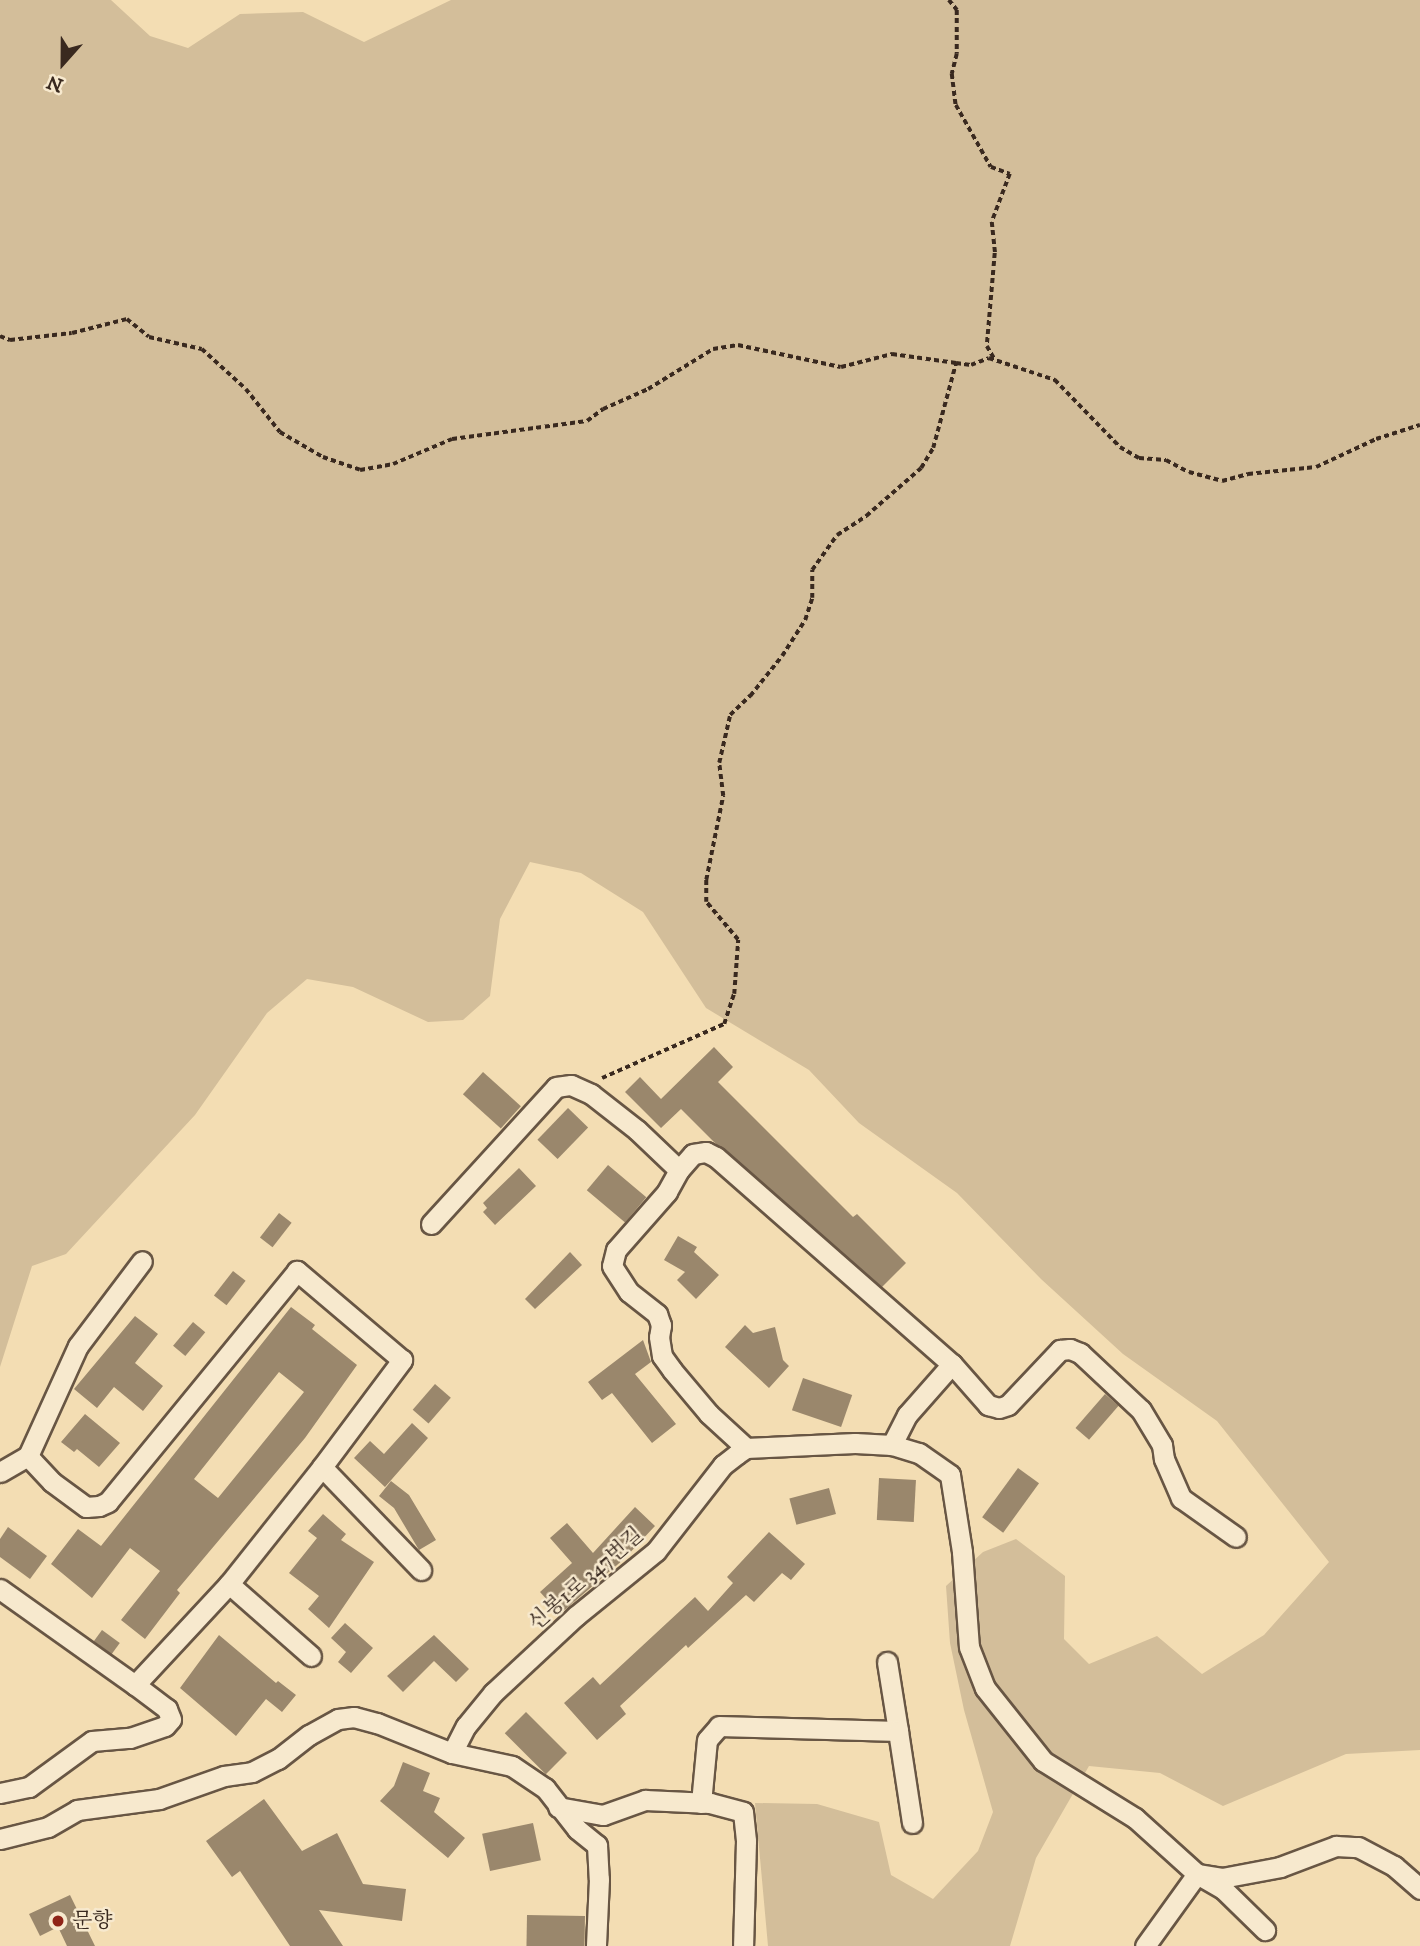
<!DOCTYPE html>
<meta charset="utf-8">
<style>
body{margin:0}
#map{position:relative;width:1420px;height:1946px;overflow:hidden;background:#f3ddb3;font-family:"IM FELL DW Pica","Noto Serif KR",serif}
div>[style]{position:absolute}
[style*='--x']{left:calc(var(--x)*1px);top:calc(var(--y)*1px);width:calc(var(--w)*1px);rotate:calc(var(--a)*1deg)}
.green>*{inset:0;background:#d3be9a}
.building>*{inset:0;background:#9a876c;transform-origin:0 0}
.path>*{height:3.5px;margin-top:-1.75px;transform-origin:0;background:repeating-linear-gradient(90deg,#39291f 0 5px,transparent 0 8.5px)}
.roads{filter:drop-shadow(2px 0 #685644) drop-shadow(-2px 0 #685644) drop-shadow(0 2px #685644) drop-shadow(0 -2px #685644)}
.minor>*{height:19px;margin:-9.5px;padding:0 9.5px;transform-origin:9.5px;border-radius:9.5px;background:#f7e9ce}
.dots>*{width:19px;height:19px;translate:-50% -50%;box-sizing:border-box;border:4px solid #f7e9ce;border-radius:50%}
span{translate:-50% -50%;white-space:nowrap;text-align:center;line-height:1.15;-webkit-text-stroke:5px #f7e9ce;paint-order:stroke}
.street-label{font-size:21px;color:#39291f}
.poi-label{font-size:21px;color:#39291f}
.left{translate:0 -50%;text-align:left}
.north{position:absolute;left:28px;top:28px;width:70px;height:70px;-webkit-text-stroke:5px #f7e9ce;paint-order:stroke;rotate:201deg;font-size:19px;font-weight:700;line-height:28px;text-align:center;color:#39291f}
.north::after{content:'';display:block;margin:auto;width:24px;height:32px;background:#39291f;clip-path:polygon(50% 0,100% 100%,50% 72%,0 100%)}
</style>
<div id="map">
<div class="green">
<div style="clip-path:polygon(0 0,111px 0,150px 36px,188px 48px,240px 14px,303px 12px,364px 42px,451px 0,1420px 0,1420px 1750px,1346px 1754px,1223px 1806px,1160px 1773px,1089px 1766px,1036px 1858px,1010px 1946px,768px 1946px,755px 1803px,817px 1804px,879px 1822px,891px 1875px,933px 1899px,978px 1851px,993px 1812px,964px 1710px,950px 1643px,946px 1586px,983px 1552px,1016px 1539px,1065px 1576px,1064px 1639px,1089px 1664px,1157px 1636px,1202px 1674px,1264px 1635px,1329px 1562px,1217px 1421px,1123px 1354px,1041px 1279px,957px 1193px,859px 1123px,809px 1070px,706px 1008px,643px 912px,581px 873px,530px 862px,500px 919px,490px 996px,463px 1020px,428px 1022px,353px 987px,307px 979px,267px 1013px,195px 1115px,66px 1254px,32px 1266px,0 1367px)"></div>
</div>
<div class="building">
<div style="clip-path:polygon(714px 1047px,733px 1067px,718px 1082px,853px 1217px,857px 1214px,906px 1263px,882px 1287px,715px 1143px,681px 1109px,661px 1128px,625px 1092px,640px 1077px,661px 1099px)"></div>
<div style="left:483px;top:1072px;width:51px;height:30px;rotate:42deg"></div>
<div style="left:568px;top:1108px;width:28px;height:44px;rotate:44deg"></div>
<div style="left:608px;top:1165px;width:50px;height:33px;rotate:40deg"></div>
<div style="clip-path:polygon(519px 1168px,536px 1186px,495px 1225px,483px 1212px,487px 1208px,483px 1203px)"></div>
<div style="left:279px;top:1213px;width:16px;height:31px;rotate:38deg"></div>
<div style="clip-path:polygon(678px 1236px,697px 1247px,694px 1252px,719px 1275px,696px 1299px,677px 1280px,685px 1272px,664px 1260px)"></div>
<div style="clip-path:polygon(570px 1252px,582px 1265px,535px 1309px,525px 1299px)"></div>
<div style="left:233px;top:1271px;width:16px;height:31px;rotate:38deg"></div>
<div style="clip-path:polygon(evenodd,291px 1307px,315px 1325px,312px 1329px,357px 1365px,305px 1438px,177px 1590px,180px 1593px,145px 1639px,121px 1620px,160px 1571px,130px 1548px,92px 1598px,51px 1564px,78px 1529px,101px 1546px,291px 1307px,279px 1372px,304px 1392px,218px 1498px,194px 1479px,279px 1372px)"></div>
<div style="clip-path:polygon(135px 1316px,158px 1334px,135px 1363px,163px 1386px,143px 1411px,114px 1387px,97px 1408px,74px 1389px)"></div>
<div style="left:193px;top:1322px;width:16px;height:31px;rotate:40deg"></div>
<div style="clip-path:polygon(745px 1325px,753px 1333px,775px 1327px,783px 1360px,789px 1366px,769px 1388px,725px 1347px)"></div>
<div style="clip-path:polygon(643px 1340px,651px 1362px,635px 1374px,676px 1424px,652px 1443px,612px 1393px,602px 1400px,588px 1382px)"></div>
<div style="left:803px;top:1378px;width:52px;height:34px;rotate:19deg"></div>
<div style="left:435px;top:1384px;width:21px;height:34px;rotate:41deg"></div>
<div style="left:1105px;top:1394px;width:18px;height:45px;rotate:41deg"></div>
<div style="clip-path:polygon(85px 1414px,120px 1443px,99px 1467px,77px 1449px,74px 1452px,61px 1442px)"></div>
<div style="clip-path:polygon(412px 1423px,428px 1438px,385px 1487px,354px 1458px,370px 1441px,384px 1454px)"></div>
<div style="left:1018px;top:1468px;width:26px;height:61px;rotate:36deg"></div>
<div style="left:879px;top:1478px;width:37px;height:42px;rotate:3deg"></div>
<div style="clip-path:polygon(391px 1481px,409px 1495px,436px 1540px,419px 1550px,394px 1508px,379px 1496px)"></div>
<div style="left:829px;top:1488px;width:27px;height:41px;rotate:75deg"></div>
<div style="clip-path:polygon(635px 1507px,655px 1526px,624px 1559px,560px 1614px,540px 1592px,572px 1563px,550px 1538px,567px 1523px,593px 1553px)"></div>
<div style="clip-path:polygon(323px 1514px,346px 1534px,341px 1540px,374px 1562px,329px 1628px,308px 1609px,319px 1596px,289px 1573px,317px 1538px,308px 1531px)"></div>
<div style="clip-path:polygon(8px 1527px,47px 1556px,30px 1579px,0 1557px,0 1539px)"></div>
<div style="clip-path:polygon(769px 1532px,805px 1564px,791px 1580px,782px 1573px,754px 1602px,746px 1595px,688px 1648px,686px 1645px,620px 1706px,626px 1714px,597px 1740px,564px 1703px,593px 1677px,600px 1685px,695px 1597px,708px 1611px,733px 1583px,727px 1577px)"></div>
<div style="clip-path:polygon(345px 1623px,373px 1648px,351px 1673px,338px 1662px,346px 1652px,331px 1638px)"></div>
<div style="left:102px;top:1630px;width:22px;height:14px;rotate:36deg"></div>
<div style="clip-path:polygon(219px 1635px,276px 1683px,278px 1681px,296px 1695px,282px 1712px,266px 1699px,236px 1736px,180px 1688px)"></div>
<div style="clip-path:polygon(434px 1635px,469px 1669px,456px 1682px,434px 1661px,403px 1692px,387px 1676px)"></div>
<div style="left:526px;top:1712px;width:58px;height:30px;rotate:45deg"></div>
<div style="clip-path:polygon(403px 1762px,430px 1773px,423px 1791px,440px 1798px,434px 1812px,465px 1838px,448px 1858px,380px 1801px,394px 1786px)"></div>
<div style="clip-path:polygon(264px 1799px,302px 1851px,337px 1833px,363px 1884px,406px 1889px,402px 1921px,319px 1910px,343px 1946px,290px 1946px,240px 1871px,232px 1877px,206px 1841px)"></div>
<div style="left:533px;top:1823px;width:38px;height:52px;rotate:78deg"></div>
<div style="clip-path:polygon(70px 1895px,95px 1946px,67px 1946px,58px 1927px,40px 1936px,29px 1914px)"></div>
<div style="left:527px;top:1915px;width:58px;height:31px;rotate:1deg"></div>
</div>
<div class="path">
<div style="--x:949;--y:0;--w:13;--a:51"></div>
<div style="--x:957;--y:10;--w:44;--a:90"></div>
<div style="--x:957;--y:54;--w:21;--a:104"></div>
<div style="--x:952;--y:74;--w:31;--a:83"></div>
<div style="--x:956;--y:105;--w:71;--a:60.6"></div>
<div style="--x:991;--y:167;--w:20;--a:20"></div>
<div style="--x:1010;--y:174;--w:51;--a:110.6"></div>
<div style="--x:992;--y:222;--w:31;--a:84"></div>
<div style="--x:995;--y:253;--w:93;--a:94.9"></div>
<div style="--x:987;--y:346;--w:14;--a:60"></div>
<div style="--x:0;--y:336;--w:11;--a:22"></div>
<div style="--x:10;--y:340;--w:62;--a:-6.4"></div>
<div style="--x:72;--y:333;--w:57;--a:-14.3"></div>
<div style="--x:127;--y:319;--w:28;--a:39"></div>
<div style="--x:149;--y:337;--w:54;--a:12.8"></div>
<div style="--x:202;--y:349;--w:59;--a:42.3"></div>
<div style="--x:246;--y:389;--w:55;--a:51.7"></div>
<div style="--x:280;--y:432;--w:50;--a:30.2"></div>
<div style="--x:323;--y:457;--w:39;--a:19"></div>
<div style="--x:360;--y:470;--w:34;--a:-10"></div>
<div style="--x:393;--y:464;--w:64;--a:-23"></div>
<div style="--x:452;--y:439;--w:136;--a:-7.6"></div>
<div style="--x:587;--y:421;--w:20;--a:-37"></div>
<div style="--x:603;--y:409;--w:49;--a:-24"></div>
<div style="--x:648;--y:389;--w:76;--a:-31.6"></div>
<div style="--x:713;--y:349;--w:25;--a:-9"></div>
<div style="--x:738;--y:345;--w:105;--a:12.1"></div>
<div style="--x:841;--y:367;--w:53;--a:-14.3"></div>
<div style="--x:892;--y:354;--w:65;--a:8"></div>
<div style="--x:602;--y:1078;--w:133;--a:-23.9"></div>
<div style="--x:724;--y:1024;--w:32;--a:-72"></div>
<div style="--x:734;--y:994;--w:54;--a:-85.8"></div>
<div style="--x:738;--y:940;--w:50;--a:-130.1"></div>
<div style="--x:706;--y:902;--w:22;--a:-90"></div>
<div style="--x:706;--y:880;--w:86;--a:-78.6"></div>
<div style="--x:723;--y:796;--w:33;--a:-97"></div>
<div style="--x:719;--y:763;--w:49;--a:-77.1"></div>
<div style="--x:730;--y:715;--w:28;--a:-44"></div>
<div style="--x:750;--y:696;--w:51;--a:-51.3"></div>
<div style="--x:782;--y:656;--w:43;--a:-57.4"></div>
<div style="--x:805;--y:620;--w:23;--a:-72"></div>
<div style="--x:812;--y:598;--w:28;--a:-90"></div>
<div style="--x:812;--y:570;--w:43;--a:-54.5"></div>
<div style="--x:837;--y:535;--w:35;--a:-33"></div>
<div style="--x:866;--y:516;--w:73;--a:-41.1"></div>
<div style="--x:921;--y:468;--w:23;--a:-59"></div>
<div style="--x:933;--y:448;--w:88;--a:-74.9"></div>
<div style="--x:956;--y:363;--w:15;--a:8"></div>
<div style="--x:971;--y:365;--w:19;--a:-21"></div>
<div style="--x:989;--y:358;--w:70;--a:18.4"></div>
<div style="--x:1055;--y:380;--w:93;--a:45.9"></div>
<div style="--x:1120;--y:447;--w:22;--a:30"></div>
<div style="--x:1139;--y:458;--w:27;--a:4"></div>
<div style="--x:1166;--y:460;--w:26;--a:28"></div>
<div style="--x:1189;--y:472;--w:34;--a:15"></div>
<div style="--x:1222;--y:481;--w:27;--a:-15"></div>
<div style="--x:1248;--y:474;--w:68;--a:-5.9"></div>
<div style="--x:1316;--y:467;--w:66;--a:-25"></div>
<div style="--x:1376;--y:439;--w:46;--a:-17.7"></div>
</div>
<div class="roads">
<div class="minor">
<div style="--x:679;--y:1170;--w:21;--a:-49"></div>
<div style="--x:693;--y:1154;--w:13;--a:-9"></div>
<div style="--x:706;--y:1152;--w:11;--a:27"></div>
<div style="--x:716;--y:1157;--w:314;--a:41.3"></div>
<div style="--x:952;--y:1364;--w:68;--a:131.4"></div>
<div style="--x:907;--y:1415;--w:34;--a:117"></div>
<div style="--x:431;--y:1224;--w:185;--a:-47.6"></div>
<div style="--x:556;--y:1087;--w:15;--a:-8"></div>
<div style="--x:571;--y:1085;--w:22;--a:24"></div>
<div style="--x:591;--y:1094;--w:58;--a:38"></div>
<div style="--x:637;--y:1130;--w:58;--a:43.6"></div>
<div style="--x:679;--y:1170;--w:25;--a:119"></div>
<div style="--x:667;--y:1192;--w:77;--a:131.3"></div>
<div style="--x:616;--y:1250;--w:16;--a:104"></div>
<div style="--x:612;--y:1266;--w:31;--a:57"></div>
<div style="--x:629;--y:1292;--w:36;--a:38"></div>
<div style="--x:657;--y:1314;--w:12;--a:70"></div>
<div style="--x:661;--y:1325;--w:12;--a:99"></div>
<div style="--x:659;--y:1337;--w:19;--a:81"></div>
<div style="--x:662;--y:1356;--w:17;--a:54"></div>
<div style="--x:672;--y:1370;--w:57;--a:49.9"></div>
<div style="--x:709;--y:1414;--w:50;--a:42.6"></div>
<div style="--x:952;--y:1364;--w:55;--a:48.7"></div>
<div style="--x:988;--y:1405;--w:11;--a:15"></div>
<div style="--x:999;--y:1408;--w:9;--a:-18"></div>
<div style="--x:1008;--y:1405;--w:76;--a:-46.6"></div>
<div style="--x:1060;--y:1350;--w:10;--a:-6"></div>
<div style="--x:1070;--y:1349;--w:11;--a:22"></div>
<div style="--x:1080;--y:1353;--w:83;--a:43.1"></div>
<div style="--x:1141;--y:1410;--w:41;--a:59"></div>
<div style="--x:1162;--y:1445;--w:14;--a:82"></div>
<div style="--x:1164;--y:1459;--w:43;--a:66.4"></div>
<div style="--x:1181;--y:1498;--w:67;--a:35.3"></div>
<div style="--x:322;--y:1467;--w:143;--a:46.1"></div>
<div style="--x:0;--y:1472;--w:32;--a:-30"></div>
<div style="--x:229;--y:1584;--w:109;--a:41.3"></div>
<div style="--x:0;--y:1589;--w:166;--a:35.4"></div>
<div style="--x:887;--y:1662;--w:70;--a:80.9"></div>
<div style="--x:452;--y:1753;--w:61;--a:12.2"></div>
<div style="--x:512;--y:1766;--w:40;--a:34"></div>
<div style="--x:545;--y:1788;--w:52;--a:52"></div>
<div style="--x:577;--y:1829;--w:26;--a:39"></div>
<div style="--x:597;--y:1845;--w:34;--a:87"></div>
<div style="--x:599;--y:1879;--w:67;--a:92.6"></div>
<div style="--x:0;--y:1793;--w:30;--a:-12"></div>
<div style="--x:29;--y:1787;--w:78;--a:-36.1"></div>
<div style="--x:92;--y:1741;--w:38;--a:-5"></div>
<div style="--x:130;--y:1738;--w:37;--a:-19"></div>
<div style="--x:165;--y:1726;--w:9;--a:-49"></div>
<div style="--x:171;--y:1719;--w:11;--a:-112"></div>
<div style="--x:167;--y:1709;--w:40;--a:-143"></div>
<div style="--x:135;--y:1685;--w:138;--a:-47.1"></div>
<div style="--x:229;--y:1584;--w:149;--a:-51.5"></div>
<div style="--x:322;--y:1467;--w:134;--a:-53.2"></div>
<div style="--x:402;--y:1360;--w:138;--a:-139.7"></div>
<div style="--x:297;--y:1271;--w:298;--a:129.3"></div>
<div style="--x:108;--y:1502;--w:10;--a:156"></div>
<div style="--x:99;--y:1506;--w:13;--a:176"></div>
<div style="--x:86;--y:1507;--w:42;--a:-143.7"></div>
<div style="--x:52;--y:1482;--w:35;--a:-133"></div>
<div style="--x:28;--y:1456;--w:121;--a:-65.6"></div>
<div style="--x:78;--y:1346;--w:106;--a:-53"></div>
<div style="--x:701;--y:1803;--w:63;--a:-84.6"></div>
<div style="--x:707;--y:1740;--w:18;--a:-49"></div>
<div style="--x:719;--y:1726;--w:179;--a:1.6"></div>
<div style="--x:898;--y:1731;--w:93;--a:81.3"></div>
<div style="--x:558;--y:1807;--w:46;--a:10.1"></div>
<div style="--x:603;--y:1815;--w:45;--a:-19.7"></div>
<div style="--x:645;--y:1800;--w:65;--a:2.6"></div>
<div style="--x:710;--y:1803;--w:34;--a:15"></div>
<div style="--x:743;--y:1812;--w:29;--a:84"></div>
<div style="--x:746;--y:1841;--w:105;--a:91.6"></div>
<div style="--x:0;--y:1839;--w:49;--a:-14"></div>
<div style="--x:48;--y:1827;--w:34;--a:-30"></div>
<div style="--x:77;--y:1810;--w:83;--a:-7.6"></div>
<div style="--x:159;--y:1799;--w:69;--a:-19.5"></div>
<div style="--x:224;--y:1776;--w:28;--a:-8"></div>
<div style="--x:252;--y:1772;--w:29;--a:-27"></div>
<div style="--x:278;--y:1759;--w:39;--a:-38"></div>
<div style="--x:309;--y:1735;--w:33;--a:-29"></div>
<div style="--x:338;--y:1719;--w:16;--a:-7"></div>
<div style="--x:354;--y:1717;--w:24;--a:15"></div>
<div style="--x:377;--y:1723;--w:81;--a:21.8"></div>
<div style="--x:452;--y:1753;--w:30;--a:-63"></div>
<div style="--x:466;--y:1726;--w:43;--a:-50.7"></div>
<div style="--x:493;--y:1693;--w:113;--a:-42.9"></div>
<div style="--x:576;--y:1616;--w:103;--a:-39.1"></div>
<div style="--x:656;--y:1551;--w:109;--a:-52.1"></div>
<div style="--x:723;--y:1465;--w:18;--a:-38"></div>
<div style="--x:737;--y:1454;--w:11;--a:-34"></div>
<div style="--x:746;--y:1448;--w:109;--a:-2.6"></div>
<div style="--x:855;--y:1443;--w:37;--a:3"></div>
<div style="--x:892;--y:1445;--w:28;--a:17"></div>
<div style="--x:919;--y:1453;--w:38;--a:35"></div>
<div style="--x:950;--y:1475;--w:78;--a:81.1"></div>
<div style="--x:962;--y:1552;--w:95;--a:85.8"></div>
<div style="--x:969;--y:1647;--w:44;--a:68.7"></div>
<div style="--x:985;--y:1688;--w:93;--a:51.5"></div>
<div style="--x:1043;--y:1761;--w:108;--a:31.8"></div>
<div style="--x:1135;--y:1818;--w:84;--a:42.1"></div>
<div style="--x:1197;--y:1874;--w:25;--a:9"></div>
<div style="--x:1222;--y:1878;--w:59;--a:-10.7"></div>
<div style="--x:1280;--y:1867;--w:60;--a:-20.6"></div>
<div style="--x:1336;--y:1846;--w:22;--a:3"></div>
<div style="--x:1358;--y:1847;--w:41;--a:27.8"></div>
<div style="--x:1394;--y:1866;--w:35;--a:41"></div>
<div style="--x:1145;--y:1946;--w:89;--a:-54.2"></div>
<div style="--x:1197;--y:1874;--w:30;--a:30"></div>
<div style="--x:1223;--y:1889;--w:59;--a:44.3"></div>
</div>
</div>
<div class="dots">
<div style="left:58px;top:1921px;background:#8f2418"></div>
</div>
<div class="street-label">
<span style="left:586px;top:1579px;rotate:-41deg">신봉1로 347번길</span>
</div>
<div class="poi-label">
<span class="left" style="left:72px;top:1921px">문향</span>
</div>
<div class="north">N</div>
</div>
